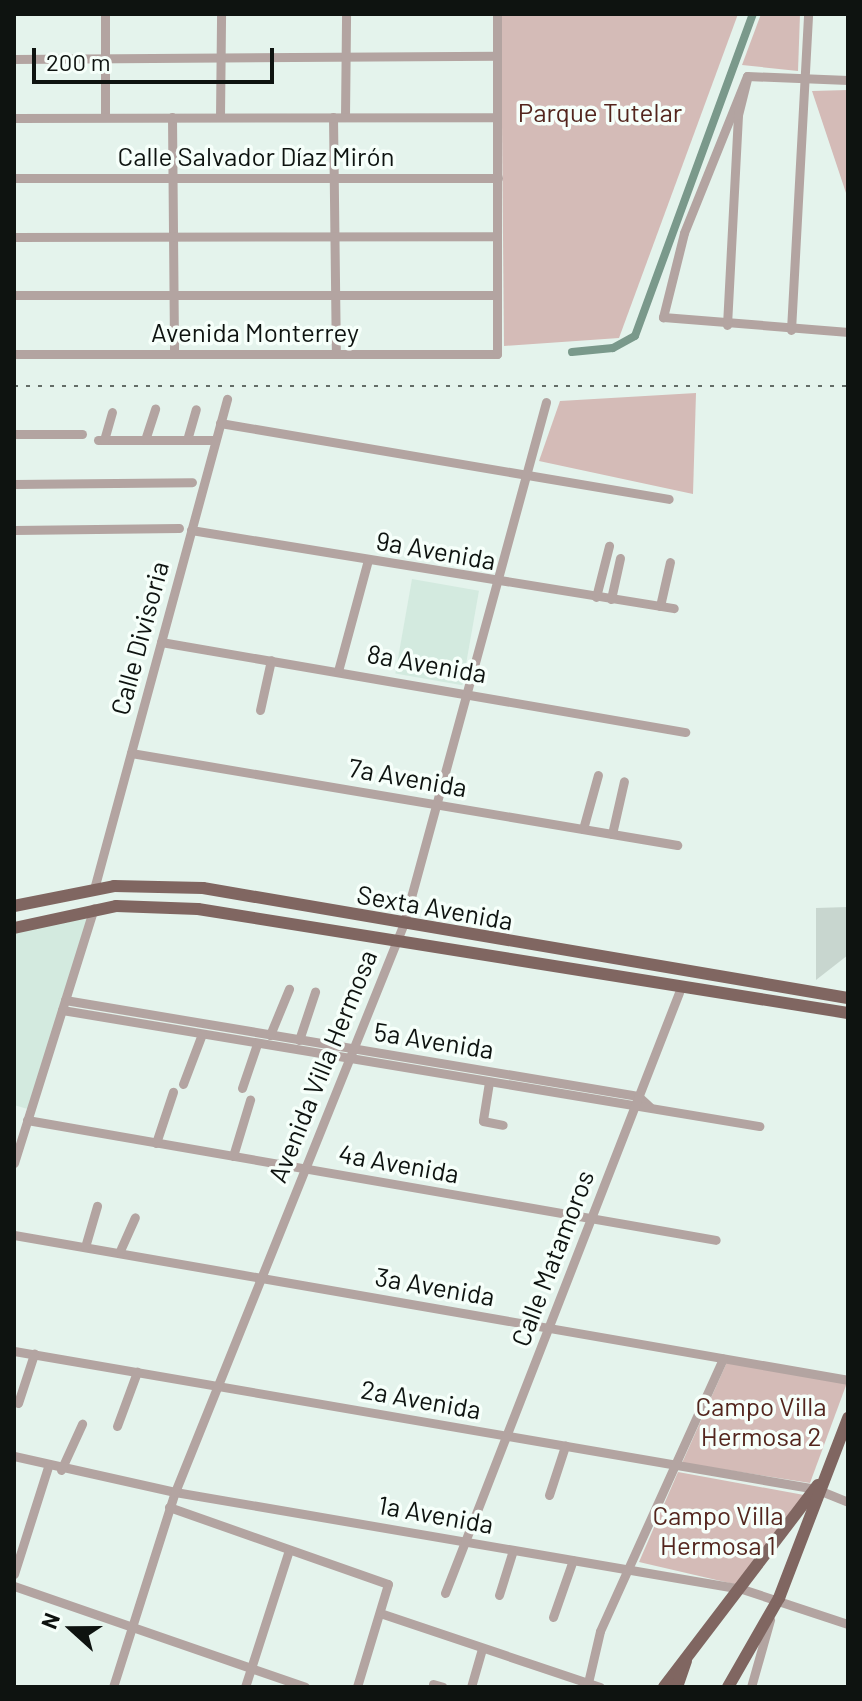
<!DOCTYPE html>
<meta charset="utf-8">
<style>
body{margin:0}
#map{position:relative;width:862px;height:1701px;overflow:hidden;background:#e4f3ec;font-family:Barlow,sans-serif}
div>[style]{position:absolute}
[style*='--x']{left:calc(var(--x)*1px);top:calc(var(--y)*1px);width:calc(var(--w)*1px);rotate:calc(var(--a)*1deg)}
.built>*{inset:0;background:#d3eadf;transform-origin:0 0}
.green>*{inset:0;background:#d4bbb7}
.canal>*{height:8px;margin:-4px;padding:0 4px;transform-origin:4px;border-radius:4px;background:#7a998b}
.building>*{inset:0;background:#c8d6cf}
.minor>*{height:9px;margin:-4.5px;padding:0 4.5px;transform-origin:4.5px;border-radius:4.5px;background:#b3a4a1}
.major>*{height:12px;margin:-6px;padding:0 6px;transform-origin:6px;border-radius:6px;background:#806661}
.rail>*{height:2px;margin-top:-1px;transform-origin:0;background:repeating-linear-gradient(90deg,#636c67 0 4px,transparent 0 12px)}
span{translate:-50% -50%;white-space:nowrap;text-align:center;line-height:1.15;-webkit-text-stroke:7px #f6fffa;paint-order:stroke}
.park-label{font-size:26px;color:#53251d}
.street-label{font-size:26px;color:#0e1310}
.frame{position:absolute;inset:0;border:16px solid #0e1310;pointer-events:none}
.north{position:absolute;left:32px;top:1589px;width:80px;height:80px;-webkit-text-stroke:6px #f6fffa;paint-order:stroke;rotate:291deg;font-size:22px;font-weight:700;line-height:32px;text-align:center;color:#0e1310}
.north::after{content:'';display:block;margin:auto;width:28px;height:36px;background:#0e1310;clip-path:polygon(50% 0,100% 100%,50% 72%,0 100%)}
.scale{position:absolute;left:32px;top:48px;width:242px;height:36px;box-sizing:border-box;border:4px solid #0e1310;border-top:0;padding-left:10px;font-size:24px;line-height:28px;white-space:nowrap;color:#0e1310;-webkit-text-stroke:6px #f6fffa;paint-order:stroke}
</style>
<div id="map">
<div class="built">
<div style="left:412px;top:579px;width:68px;height:96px;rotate:10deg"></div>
<div style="clip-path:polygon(94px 908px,31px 1110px,14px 1105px,14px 928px)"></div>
</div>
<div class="green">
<div style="clip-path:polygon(501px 14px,738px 14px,619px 338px,504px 346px)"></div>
<div style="clip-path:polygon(761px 14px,800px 14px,798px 71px,742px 65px)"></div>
<div style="clip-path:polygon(848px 90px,848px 199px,812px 91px)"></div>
<div style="clip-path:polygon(696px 393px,693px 494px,539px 461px,560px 401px)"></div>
<div style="clip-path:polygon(727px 1362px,848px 1380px,810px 1483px,682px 1463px)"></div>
<div style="clip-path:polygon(678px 1472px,804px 1495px,738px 1585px,639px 1562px)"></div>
</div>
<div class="canal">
<div style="--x:572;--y:352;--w:41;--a:-5.6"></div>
<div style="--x:613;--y:348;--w:25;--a:-29"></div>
<div style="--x:635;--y:336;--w:343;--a:-69.9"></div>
</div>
<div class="building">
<div style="clip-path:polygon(848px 907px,848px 955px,816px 980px,816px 908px)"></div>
</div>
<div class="minor">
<div style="--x:105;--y:14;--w:103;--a:90"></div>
<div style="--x:14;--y:59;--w:483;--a:-0.4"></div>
<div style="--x:747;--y:76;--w:169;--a:111.9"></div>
<div style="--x:684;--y:233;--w:87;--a:104"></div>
<div style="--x:663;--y:317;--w:186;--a:4.6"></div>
<div style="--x:747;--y:76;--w:101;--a:2.3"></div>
<div style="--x:172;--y:117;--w:237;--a:89.5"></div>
<div style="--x:220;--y:117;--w:103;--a:-89.4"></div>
<div style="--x:333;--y:117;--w:237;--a:89.3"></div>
<div style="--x:345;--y:117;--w:103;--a:-89.4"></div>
<div style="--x:14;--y:118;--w:483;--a:-0.1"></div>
<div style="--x:14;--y:178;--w:484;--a:0"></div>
<div style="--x:14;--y:237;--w:483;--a:-0.1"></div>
<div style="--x:14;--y:295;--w:483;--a:0"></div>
<div style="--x:727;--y:325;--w:210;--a:-87"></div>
<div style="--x:738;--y:115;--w:38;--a:-76"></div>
<div style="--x:791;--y:330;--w:316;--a:-86.9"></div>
<div style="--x:14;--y:354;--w:483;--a:0"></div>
<div style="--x:497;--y:354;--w:340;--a:-90"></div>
<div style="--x:220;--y:423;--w:455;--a:9.6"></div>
<div style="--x:14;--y:434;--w:68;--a:0"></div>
<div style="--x:98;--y:440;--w:117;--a:0"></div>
<div style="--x:104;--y:440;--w:29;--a:-74"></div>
<div style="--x:145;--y:440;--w:33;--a:-72"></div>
<div style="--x:187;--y:440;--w:32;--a:-74"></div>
<div style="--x:14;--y:484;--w:178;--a:-0.6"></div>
<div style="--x:14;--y:530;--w:165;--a:-0.7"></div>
<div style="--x:191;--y:530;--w:489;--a:9.2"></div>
<div style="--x:596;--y:597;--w:53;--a:-75.7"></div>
<div style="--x:611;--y:599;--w:42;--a:-77.6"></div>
<div style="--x:660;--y:606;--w:45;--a:-77.2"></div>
<div style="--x:161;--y:642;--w:532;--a:9.75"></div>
<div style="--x:338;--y:671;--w:115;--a:-74.9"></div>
<div style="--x:260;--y:710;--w:51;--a:-77.6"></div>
<div style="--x:131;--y:753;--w:554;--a:9.56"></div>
<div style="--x:583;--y:829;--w:56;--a:-74.5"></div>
<div style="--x:612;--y:834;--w:54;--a:-77.2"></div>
<div style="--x:94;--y:889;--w:508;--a:-74.81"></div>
<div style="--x:65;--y:1000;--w:581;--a:9.51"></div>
<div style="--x:638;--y:1096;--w:16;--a:43"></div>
<div style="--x:62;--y:1010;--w:707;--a:9.45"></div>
<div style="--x:270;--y:1035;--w:50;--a:-67.6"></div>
<div style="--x:299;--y:1040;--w:51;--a:-71.6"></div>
<div style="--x:489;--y:1082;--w:39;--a:99"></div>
<div style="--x:483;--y:1121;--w:20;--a:11"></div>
<div style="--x:183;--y:1084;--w:53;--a:-69.2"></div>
<div style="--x:242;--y:1088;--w:46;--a:-71.2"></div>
<div style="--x:27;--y:1120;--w:699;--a:9.88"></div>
<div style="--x:156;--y:1143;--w:54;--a:-71.6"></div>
<div style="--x:233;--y:1156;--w:59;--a:-73.1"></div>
<div style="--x:14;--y:1163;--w:267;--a:-72.6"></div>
<div style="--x:14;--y:1235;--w:847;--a:9.86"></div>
<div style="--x:85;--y:1247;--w:43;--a:-73.7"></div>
<div style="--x:119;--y:1253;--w:39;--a:-66"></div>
<div style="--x:14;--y:1351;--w:814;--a:9.76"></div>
<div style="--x:816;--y:1489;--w:35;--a:22"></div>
<div style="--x:18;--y:1403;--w:52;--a:-71.9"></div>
<div style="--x:117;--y:1426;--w:58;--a:-69.7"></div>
<div style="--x:14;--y:1456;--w:165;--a:12.6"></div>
<div style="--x:175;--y:1492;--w:575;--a:9.71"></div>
<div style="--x:742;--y:1589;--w:112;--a:18.3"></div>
<div style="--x:61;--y:1470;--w:51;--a:-65.5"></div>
<div style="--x:549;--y:1495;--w:52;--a:-71.9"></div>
<div style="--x:169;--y:1507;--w:232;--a:19.4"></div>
<div style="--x:388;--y:1584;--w:108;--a:106.8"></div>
<div style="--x:14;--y:1574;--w:112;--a:-72.4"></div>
<div style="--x:14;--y:1586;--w:308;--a:19.1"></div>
<div style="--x:445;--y:1593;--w:647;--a:-68.71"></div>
<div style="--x:499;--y:1595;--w:47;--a:-72.7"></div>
<div style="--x:380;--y:1613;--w:232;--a:18.6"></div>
<div style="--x:553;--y:1617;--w:60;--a:-70.7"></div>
<div style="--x:433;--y:1684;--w:10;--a:17"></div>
<div style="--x:113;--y:1687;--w:205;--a:-72.4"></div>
<div style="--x:175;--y:1492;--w:613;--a:-68.08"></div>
<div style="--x:404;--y:923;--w:540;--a:-74.75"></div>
<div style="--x:245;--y:1687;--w:144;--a:-72.2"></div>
<div style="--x:471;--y:1687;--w:37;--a:-74"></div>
<div style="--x:587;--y:1687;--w:57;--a:-76.9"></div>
<div style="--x:600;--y:1631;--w:299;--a:-65.7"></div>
<div style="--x:751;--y:1687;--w:70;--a:-74.2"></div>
</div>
<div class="major">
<div style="--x:14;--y:906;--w:102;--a:-11.3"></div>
<div style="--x:114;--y:886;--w:89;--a:1.3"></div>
<div style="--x:203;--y:888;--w:654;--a:9.68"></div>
<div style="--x:14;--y:928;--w:104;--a:-12.2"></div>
<div style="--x:116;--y:906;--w:82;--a:2.1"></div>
<div style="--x:198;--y:909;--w:658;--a:9.09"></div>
<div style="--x:664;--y:1687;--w:254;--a:-52.7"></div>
<div style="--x:677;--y:1687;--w:28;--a:-71"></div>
<div style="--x:728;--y:1687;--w:103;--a:-60.2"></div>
<div style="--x:779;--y:1598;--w:193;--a:-69"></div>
</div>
<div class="rail">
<div style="--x:14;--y:386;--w:834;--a:0"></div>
</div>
<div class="park-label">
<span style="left:600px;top:112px">Parque Tutelar</span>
<span style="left:761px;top:1421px">Campo Villa<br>Hermosa 2</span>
<span style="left:718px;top:1530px">Campo Villa<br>Hermosa 1</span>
</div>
<div class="street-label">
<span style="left:256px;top:156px">Calle Salvador Díaz Mirón</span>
<span style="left:255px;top:332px">Avenida Monterrey</span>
<span style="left:436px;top:550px;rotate:10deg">9a Avenida</span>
<span style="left:139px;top:638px;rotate:-75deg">Calle Divisoria</span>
<span style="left:427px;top:663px;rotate:10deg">8a Avenida</span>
<span style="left:408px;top:777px;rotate:10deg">7a Avenida</span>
<span style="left:435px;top:907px;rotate:10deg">Sexta Avenida</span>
<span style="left:434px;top:1040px;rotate:9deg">5a Avenida</span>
<span style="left:322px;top:1066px;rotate:-68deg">Avenida Villa Hermosa</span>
<span style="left:399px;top:1163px;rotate:10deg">4a Avenida</span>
<span style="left:552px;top:1258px;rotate:-69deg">Calle Matamoros</span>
<span style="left:435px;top:1286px;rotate:10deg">3a Avenida</span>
<span style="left:421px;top:1399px;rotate:10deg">2a Avenida</span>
<span style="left:436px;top:1514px;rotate:10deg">1a Avenida</span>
</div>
<div class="frame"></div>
<div class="north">N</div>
<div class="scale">200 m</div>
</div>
